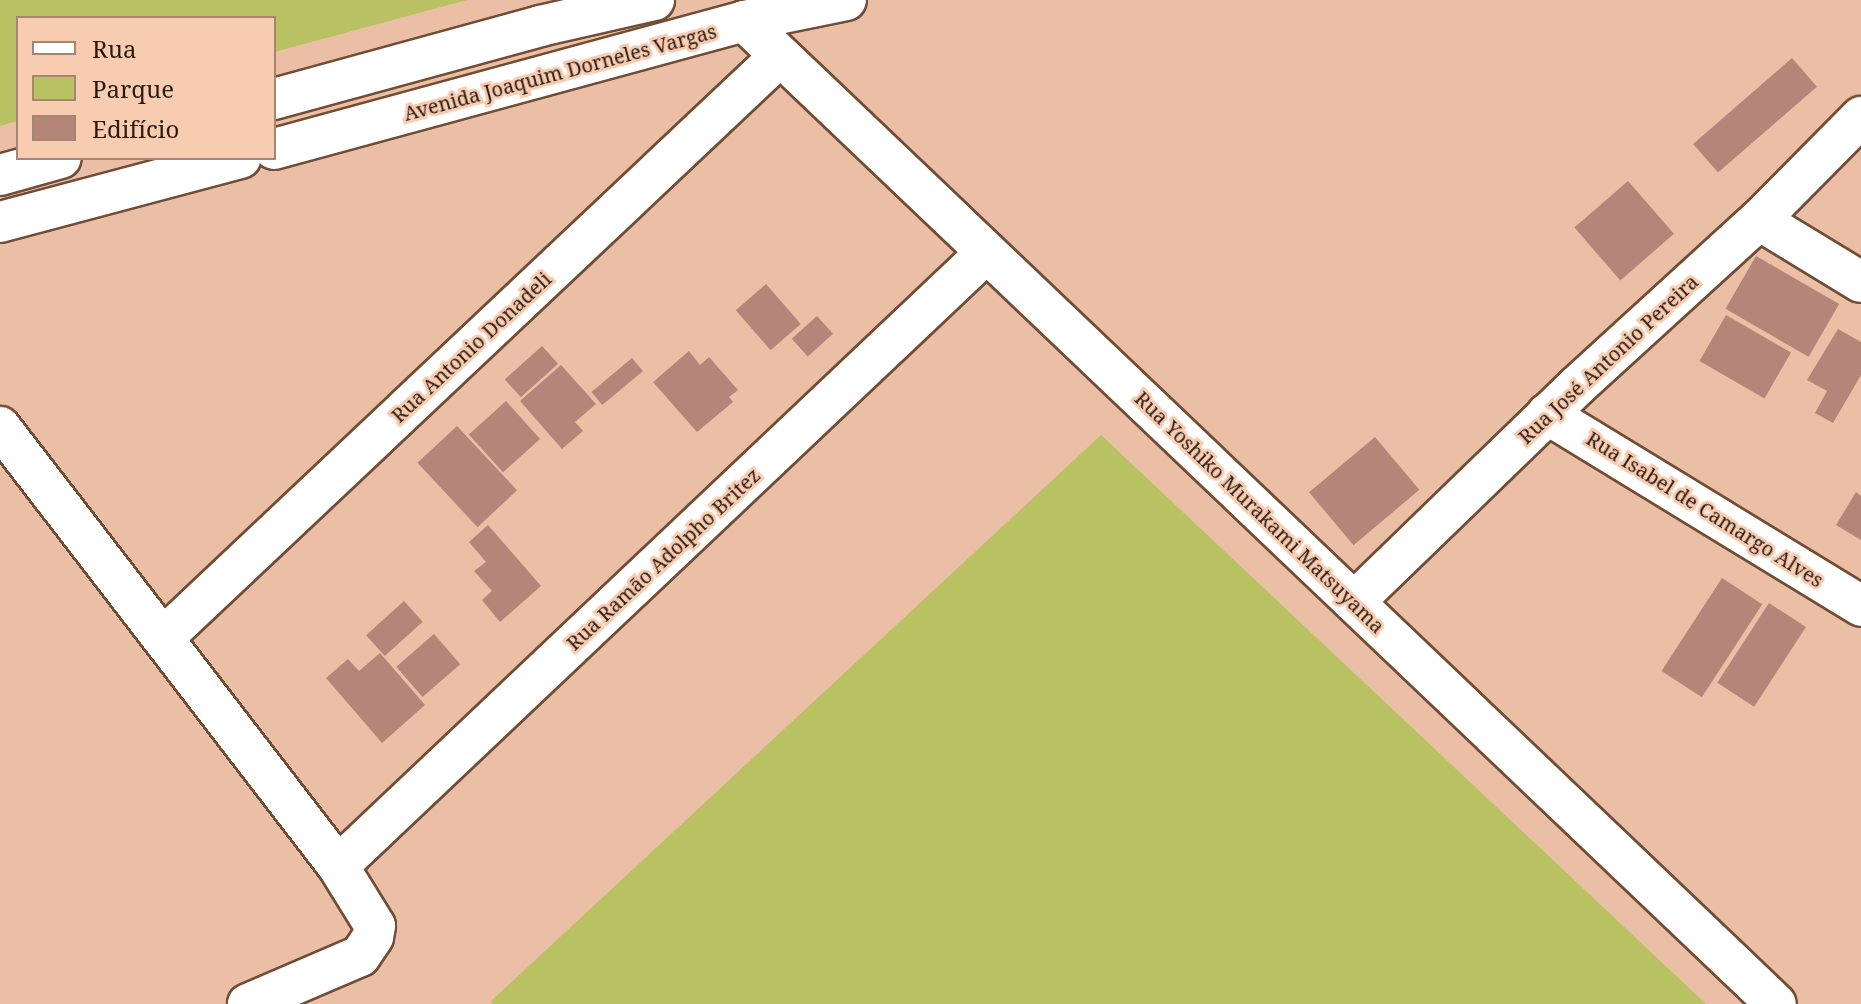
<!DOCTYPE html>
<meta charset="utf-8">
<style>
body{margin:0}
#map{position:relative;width:1861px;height:1004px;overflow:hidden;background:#eabfa5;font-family:"Noto Serif",serif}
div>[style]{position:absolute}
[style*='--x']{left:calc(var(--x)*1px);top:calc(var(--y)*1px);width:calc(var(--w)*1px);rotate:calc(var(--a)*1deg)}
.green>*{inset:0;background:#b9c262}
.building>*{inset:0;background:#b48579;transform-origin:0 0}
.roads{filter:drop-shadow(2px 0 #714d35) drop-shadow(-2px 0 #714d35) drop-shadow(0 2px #714d35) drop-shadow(0 -2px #714d35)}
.minor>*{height:40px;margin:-20px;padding:0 20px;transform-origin:20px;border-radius:20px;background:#fff}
span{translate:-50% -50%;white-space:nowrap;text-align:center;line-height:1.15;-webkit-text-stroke:6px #f8ccb1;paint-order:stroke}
.street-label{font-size:20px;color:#2a1a10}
.legend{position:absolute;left:16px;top:16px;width:260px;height:144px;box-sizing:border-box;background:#f8ccb1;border:2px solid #a68571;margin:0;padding:10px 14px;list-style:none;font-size:24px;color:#2a1a10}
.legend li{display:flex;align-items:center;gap:16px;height:40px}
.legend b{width:40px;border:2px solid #a68571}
</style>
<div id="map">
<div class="green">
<div style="clip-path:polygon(0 0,467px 0,274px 52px,274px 18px,18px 18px,18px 121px,0 126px)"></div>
<div style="clip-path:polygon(1101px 435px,1706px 1004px,493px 1004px,491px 1001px)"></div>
</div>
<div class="building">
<div style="left:1792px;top:58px;width:38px;height:131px;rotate:49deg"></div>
<div style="left:1628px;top:181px;width:70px;height:71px;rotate:49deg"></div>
<div style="left:1756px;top:256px;width:96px;height:61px;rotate:30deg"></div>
<div style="left:766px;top:284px;width:53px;height:40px;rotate:49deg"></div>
<div style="left:1726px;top:315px;width:75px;height:53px;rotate:30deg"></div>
<div style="left:817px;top:316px;width:24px;height:34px;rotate:48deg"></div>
<div style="clip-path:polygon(1838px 329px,1861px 342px,1861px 375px,1833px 423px,1815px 413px,1827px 391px,1807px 380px)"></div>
<div style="left:542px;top:346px;width:24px;height:50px;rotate:48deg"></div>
<div style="clip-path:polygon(689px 351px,700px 365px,709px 357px,738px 390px,729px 397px,733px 402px,697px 432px,653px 382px)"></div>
<div style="left:632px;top:358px;width:17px;height:53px;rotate:50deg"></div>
<div style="clip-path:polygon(561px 365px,596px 404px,575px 422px,583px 431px,562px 449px,520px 401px)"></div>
<div style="left:506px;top:401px;width:51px;height:50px;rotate:48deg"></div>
<div style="left:457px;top:426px;width:88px;height:54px;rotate:47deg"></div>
<div style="left:1375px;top:437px;width:69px;height:86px;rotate:50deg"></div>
<div style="clip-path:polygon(1856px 492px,1861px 496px,1861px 540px,1836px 525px)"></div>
<div style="clip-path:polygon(488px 525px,541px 586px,500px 622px,482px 600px,492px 591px,474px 571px,486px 562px,469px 542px)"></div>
<div style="left:1722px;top:578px;width:48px;height:111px;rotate:33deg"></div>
<div style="left:404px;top:601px;width:28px;height:51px;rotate:48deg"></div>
<div style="left:1769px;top:603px;width:44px;height:95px;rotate:33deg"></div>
<div style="left:434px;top:634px;width:40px;height:50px;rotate:49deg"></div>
<div style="clip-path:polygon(380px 653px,425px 705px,382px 743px,326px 678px,348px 659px,359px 671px)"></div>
</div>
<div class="roads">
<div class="minor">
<div style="--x:744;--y:21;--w:1425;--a:43.61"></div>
<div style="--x:274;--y:99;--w:276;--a:-15.3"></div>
<div style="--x:540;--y:26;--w:117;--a:-12.8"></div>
<div style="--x:274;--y:149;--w:487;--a:-15.2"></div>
<div style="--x:744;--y:21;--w:104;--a:-11.6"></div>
<div style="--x:0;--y:175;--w:63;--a:-15.6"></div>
<div style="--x:1759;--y:220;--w:119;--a:31.3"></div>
<div style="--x:0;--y:222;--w:249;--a:-14.9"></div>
<div style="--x:1547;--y:414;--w:368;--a:31.4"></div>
<div style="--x:0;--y:427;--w:554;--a:52.41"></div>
<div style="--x:338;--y:866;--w:70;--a:58.3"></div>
<div style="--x:375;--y:926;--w:11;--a:100"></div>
<div style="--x:373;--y:937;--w:23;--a:124"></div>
<div style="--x:360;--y:956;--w:122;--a:156.8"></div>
<div style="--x:1354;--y:602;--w:310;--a:-44.1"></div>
<div style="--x:1577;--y:386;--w:246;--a:-42.4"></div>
<div style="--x:1759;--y:220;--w:145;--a:-45.3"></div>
<div style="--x:164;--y:637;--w:845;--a:-43.32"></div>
<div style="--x:338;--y:866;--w:893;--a:-43.41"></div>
</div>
</div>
<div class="street-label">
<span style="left:560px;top:72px;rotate:-15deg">Avenida Joaquim Dorneles Vargas</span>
<span style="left:471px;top:347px;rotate:-43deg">Rua Antonio Donadeli</span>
<span style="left:1608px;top:359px;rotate:-43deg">Rua José Antonio Pereira</span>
<span style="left:1705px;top:509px;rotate:32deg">Rua Isabel de Camargo Alves</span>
<span style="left:1260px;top:512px;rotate:44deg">Rua Yoshiko Murakami Matsuyama</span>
<span style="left:663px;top:559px;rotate:-43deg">Rua Ramão Adolpho Britez</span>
</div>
<ul class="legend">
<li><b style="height:10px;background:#fff"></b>Rua</li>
<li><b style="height:22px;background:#b9c262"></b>Parque</li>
<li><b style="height:22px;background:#b48579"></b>Edifício</li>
</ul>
</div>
